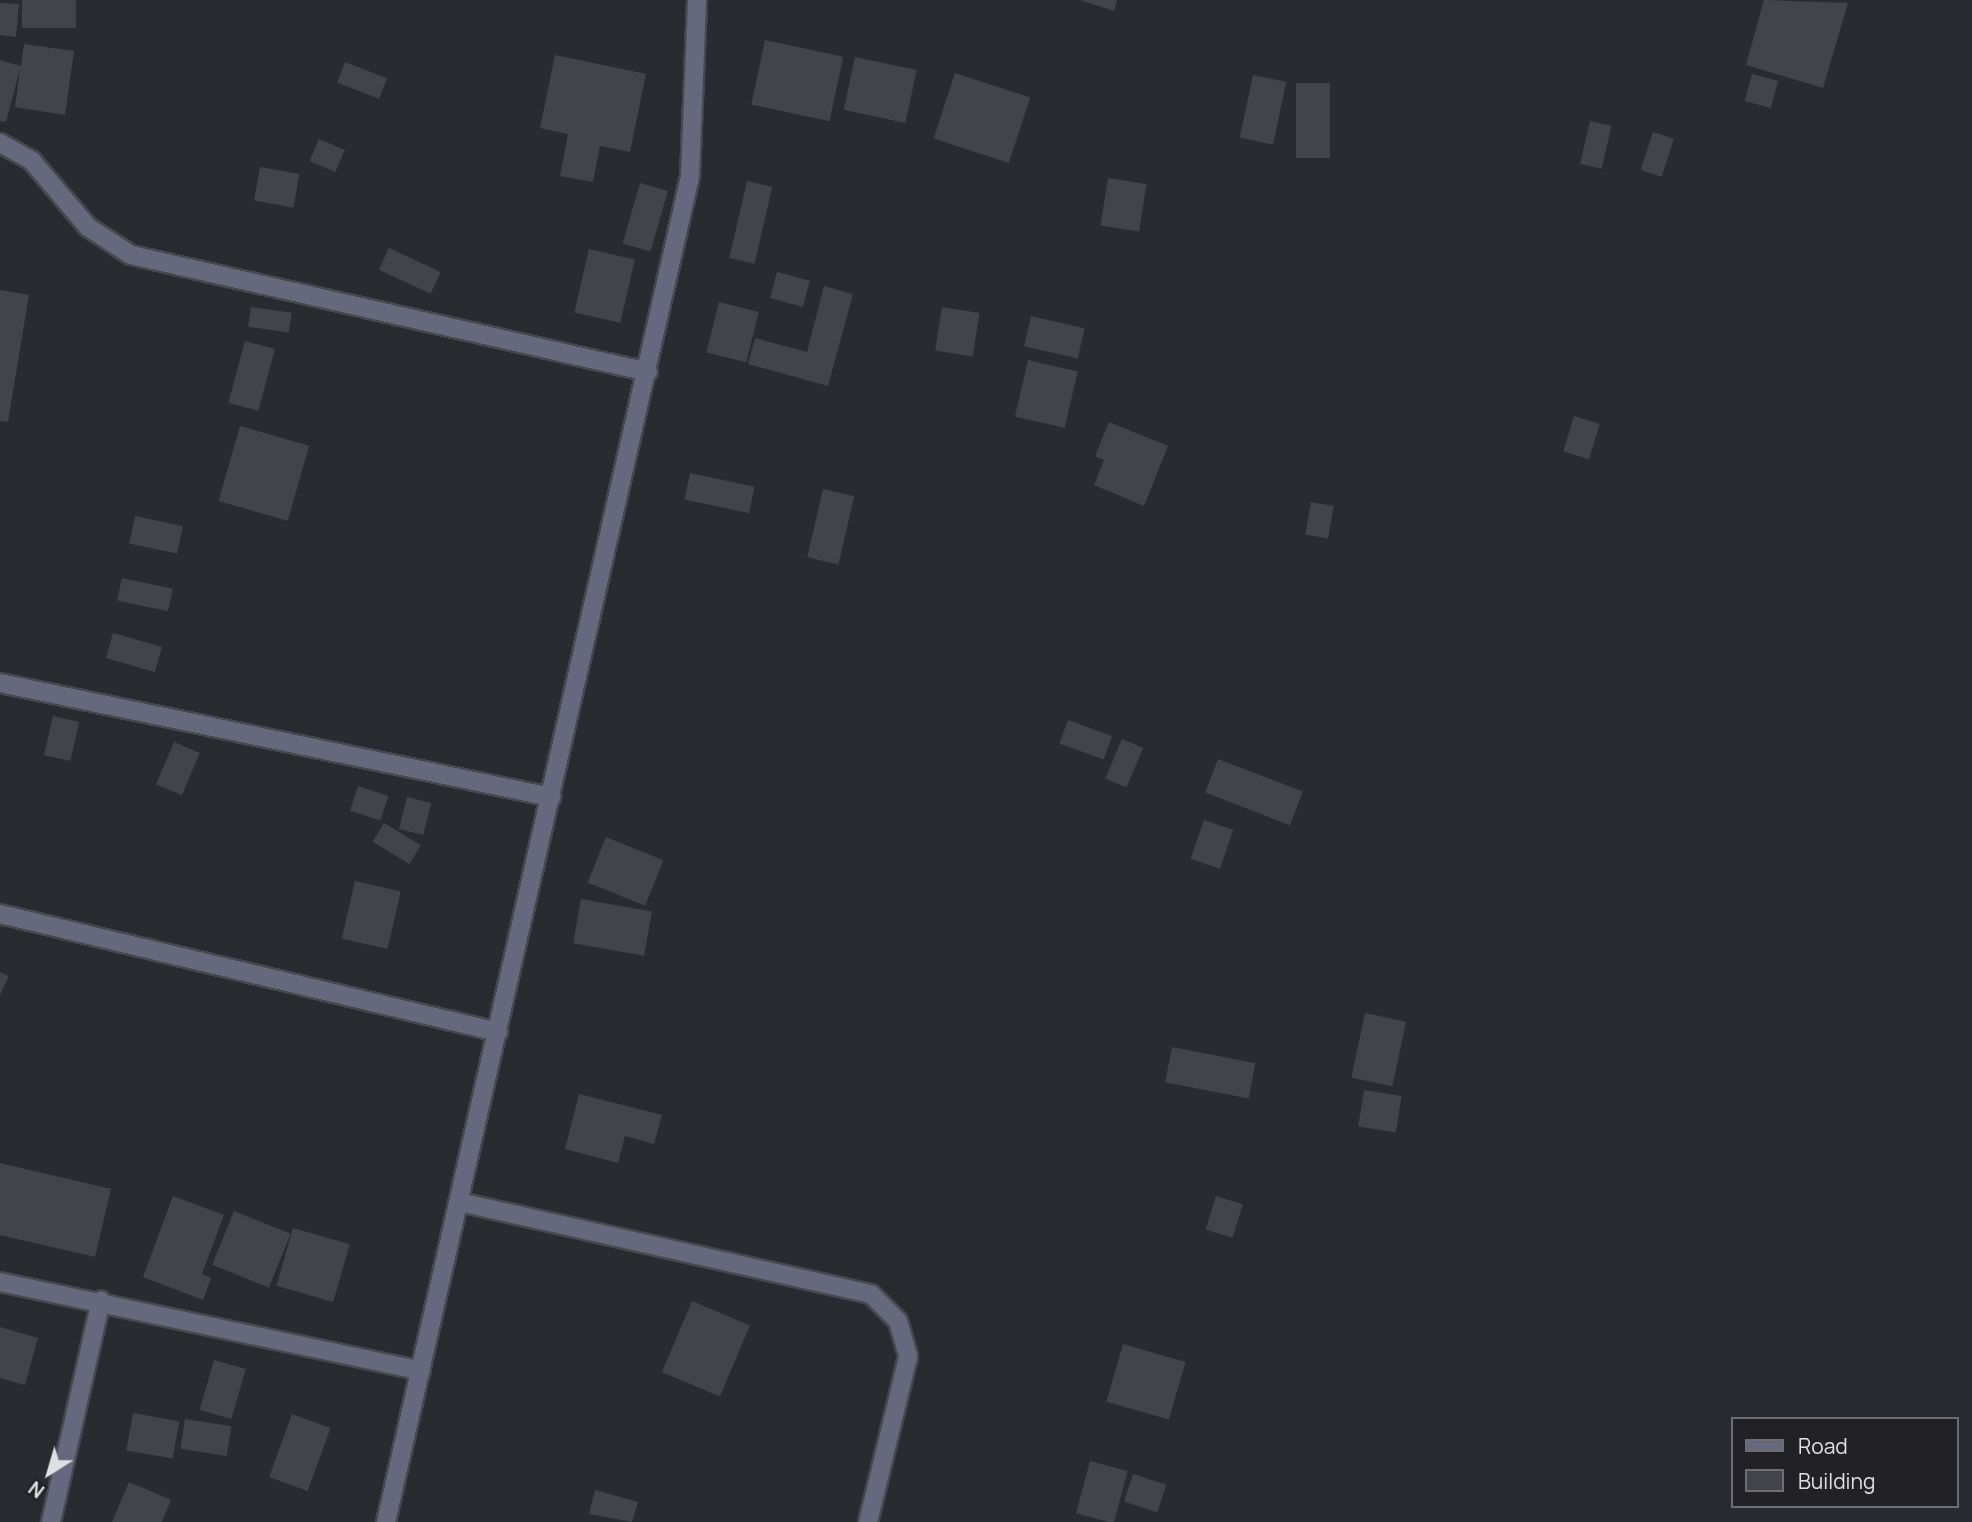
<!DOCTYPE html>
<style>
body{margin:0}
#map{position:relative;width:1972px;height:1522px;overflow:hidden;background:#2a2b30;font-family:Manrope,sans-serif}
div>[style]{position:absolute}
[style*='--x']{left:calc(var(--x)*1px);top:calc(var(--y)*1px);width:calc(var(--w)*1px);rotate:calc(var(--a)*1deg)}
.building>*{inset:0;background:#434449;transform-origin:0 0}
.roads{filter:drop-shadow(2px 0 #47484d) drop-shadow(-2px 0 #47484d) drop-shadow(0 2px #47484d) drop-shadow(0 -2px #47484d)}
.street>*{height:18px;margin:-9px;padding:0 9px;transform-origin:9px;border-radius:9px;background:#66687d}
span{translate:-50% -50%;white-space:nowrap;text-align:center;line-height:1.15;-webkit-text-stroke:7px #212126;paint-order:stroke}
.legend{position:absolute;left:1731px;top:1417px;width:228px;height:91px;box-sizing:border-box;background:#212126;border:2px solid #6d6d72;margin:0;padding:9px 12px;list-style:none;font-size:21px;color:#dfe0e3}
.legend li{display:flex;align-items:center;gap:14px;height:35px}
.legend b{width:35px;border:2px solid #6d6d72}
.north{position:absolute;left:14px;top:1438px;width:70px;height:70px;-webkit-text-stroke:5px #212126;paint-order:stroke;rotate:217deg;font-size:19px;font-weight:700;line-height:28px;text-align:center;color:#dfe0e3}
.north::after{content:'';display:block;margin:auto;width:24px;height:32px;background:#dfe0e3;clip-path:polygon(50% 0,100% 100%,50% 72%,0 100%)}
</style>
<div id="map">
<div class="building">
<div style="left:22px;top:0;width:54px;height:28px"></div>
<div style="clip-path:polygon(1080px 0,1117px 0,1114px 11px)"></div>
<div style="clip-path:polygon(1764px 0,1848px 3px,1823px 88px,1746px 65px)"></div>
<div style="clip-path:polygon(0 3px,19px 4px,16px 37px,0 35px)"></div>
<div style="left:765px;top:40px;width:80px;height:66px;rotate:12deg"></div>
<div style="clip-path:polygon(24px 44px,74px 51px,65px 115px,15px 107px,20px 69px,6px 122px,0 121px,0 60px,21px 66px)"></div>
<div style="clip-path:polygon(555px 55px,646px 74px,630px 152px,600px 146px,593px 182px,560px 176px,568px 134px,540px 128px)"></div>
<div style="left:855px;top:57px;width:63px;height:54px;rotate:12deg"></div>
<div style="left:345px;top:62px;width:45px;height:22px;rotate:21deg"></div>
<div style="left:955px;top:73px;width:79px;height:69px;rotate:18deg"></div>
<div style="left:1752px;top:74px;width:27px;height:28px;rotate:15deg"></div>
<div style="left:1253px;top:75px;width:34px;height:64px;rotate:12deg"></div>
<div style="left:1296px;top:83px;width:34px;height:75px"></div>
<div style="left:1590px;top:121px;width:22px;height:44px;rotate:13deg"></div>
<div style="left:1653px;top:132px;width:22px;height:40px;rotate:18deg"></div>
<div style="left:319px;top:139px;width:28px;height:24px;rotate:23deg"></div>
<div style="left:260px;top:167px;width:40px;height:34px;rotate:10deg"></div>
<div style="left:1108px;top:178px;width:39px;height:48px;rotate:9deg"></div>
<div style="left:747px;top:181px;width:26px;height:79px;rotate:13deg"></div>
<div style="left:640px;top:183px;width:29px;height:63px;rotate:16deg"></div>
<div style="left:389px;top:248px;width:57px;height:24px;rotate:25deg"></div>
<div style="left:589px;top:249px;width:47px;height:65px;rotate:13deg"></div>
<div style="left:777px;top:272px;width:34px;height:27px;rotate:15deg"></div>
<div style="clip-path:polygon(824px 286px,853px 294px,828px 386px,748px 364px,755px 338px,807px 352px)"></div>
<div style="clip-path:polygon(0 290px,29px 295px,8px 422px,0 421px)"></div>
<div style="left:719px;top:302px;width:41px;height:52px;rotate:14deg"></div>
<div style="left:251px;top:307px;width:41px;height:20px;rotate:8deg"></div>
<div style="left:942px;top:307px;width:38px;height:44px;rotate:9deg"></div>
<div style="left:1031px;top:316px;width:55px;height:31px;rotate:13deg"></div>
<div style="left:245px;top:341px;width:31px;height:64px;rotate:15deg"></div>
<div style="left:1028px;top:360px;width:51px;height:58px;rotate:13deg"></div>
<div style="left:1574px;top:416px;width:27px;height:37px;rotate:17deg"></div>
<div style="clip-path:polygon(1109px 422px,1168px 446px,1144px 506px,1094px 485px,1104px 460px,1095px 456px)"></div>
<div style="left:240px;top:426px;width:72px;height:78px;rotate:16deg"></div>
<div style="left:690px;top:473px;width:66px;height:27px;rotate:12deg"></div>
<div style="left:823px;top:489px;width:32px;height:70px;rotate:13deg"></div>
<div style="left:1311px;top:502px;width:23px;height:33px;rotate:10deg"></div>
<div style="left:135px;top:516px;width:49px;height:28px;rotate:12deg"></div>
<div style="left:122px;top:578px;width:52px;height:23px;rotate:12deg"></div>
<div style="left:113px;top:633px;width:51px;height:26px;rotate:16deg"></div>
<div style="left:53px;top:716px;width:27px;height:40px;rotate:13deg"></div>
<div style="left:1068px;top:720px;width:47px;height:25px;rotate:20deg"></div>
<div style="left:1122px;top:739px;width:23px;height:43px;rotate:23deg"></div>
<div style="left:174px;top:742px;width:28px;height:46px;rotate:23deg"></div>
<div style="left:1218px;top:759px;width:91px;height:36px;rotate:21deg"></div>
<div style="left:358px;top:786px;width:32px;height:26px;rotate:18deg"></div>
<div style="left:407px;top:797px;width:25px;height:33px;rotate:14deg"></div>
<div style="left:1204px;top:820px;width:31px;height:41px;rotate:19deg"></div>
<div style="left:384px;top:823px;width:43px;height:22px;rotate:31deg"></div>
<div style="left:606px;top:837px;width:62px;height:49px;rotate:22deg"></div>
<div style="left:355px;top:881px;width:47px;height:59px;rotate:13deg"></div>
<div style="left:581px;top:899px;width:72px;height:45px;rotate:10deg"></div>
<div style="clip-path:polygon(0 972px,9px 976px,0 995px)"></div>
<div style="left:1365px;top:1013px;width:42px;height:66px;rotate:12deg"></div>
<div style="left:1172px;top:1047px;width:85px;height:36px;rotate:11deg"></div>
<div style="left:1364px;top:1090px;width:38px;height:37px;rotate:9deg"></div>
<div style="clip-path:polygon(579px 1094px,662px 1115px,654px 1144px,625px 1136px,618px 1163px,565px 1149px)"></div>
<div style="clip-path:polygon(0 1163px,111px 1189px,95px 1257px,0 1235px)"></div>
<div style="clip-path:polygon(173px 1196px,224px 1215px,202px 1274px,211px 1278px,203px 1300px,143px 1277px)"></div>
<div style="left:1216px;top:1196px;width:28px;height:35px;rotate:17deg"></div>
<div style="left:234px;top:1211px;width:61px;height:58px;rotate:22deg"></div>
<div style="left:293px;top:1228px;width:59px;height:60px;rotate:16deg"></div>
<div style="left:692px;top:1301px;width:63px;height:77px;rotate:23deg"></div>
<div style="clip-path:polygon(0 1327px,38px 1338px,25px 1385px,0 1378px)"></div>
<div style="left:1123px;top:1344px;width:65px;height:60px;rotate:16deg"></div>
<div style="left:214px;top:1360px;width:33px;height:52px;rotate:16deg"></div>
<div style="left:133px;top:1413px;width:47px;height:38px;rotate:10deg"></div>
<div style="left:292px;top:1414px;width:41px;height:67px;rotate:20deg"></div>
<div style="left:185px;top:1419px;width:47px;height:30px;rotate:9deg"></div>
<div style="left:1090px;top:1461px;width:39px;height:54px;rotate:15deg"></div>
<div style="left:1133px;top:1474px;width:35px;height:29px;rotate:18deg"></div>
<div style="clip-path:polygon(129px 1482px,171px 1500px,162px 1522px,112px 1522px)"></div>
<div style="clip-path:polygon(595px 1490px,638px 1502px,632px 1522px,589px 1514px)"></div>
</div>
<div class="roads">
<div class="street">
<div style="--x:0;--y:143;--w:37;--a:29"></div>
<div style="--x:32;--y:161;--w:87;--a:49.7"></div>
<div style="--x:88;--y:227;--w:51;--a:33.1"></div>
<div style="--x:131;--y:255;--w:530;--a:12.75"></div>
<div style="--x:0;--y:683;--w:563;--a:11.69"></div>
<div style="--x:0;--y:914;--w:512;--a:13.33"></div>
<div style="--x:459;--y:1202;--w:422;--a:12.6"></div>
<div style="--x:871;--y:1294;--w:38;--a:45"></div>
<div style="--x:898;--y:1321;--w:37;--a:74"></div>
<div style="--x:908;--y:1357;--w:170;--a:103.6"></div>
<div style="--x:0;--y:1282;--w:430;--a:11.9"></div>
<div style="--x:51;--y:1522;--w:227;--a:-77.3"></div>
<div style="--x:386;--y:1522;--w:1380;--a:-77.27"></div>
<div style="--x:690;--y:176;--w:176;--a:-87.7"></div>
</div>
</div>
<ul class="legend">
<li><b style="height:9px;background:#66687d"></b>Road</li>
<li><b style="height:19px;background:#434449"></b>Building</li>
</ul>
<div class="north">N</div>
</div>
